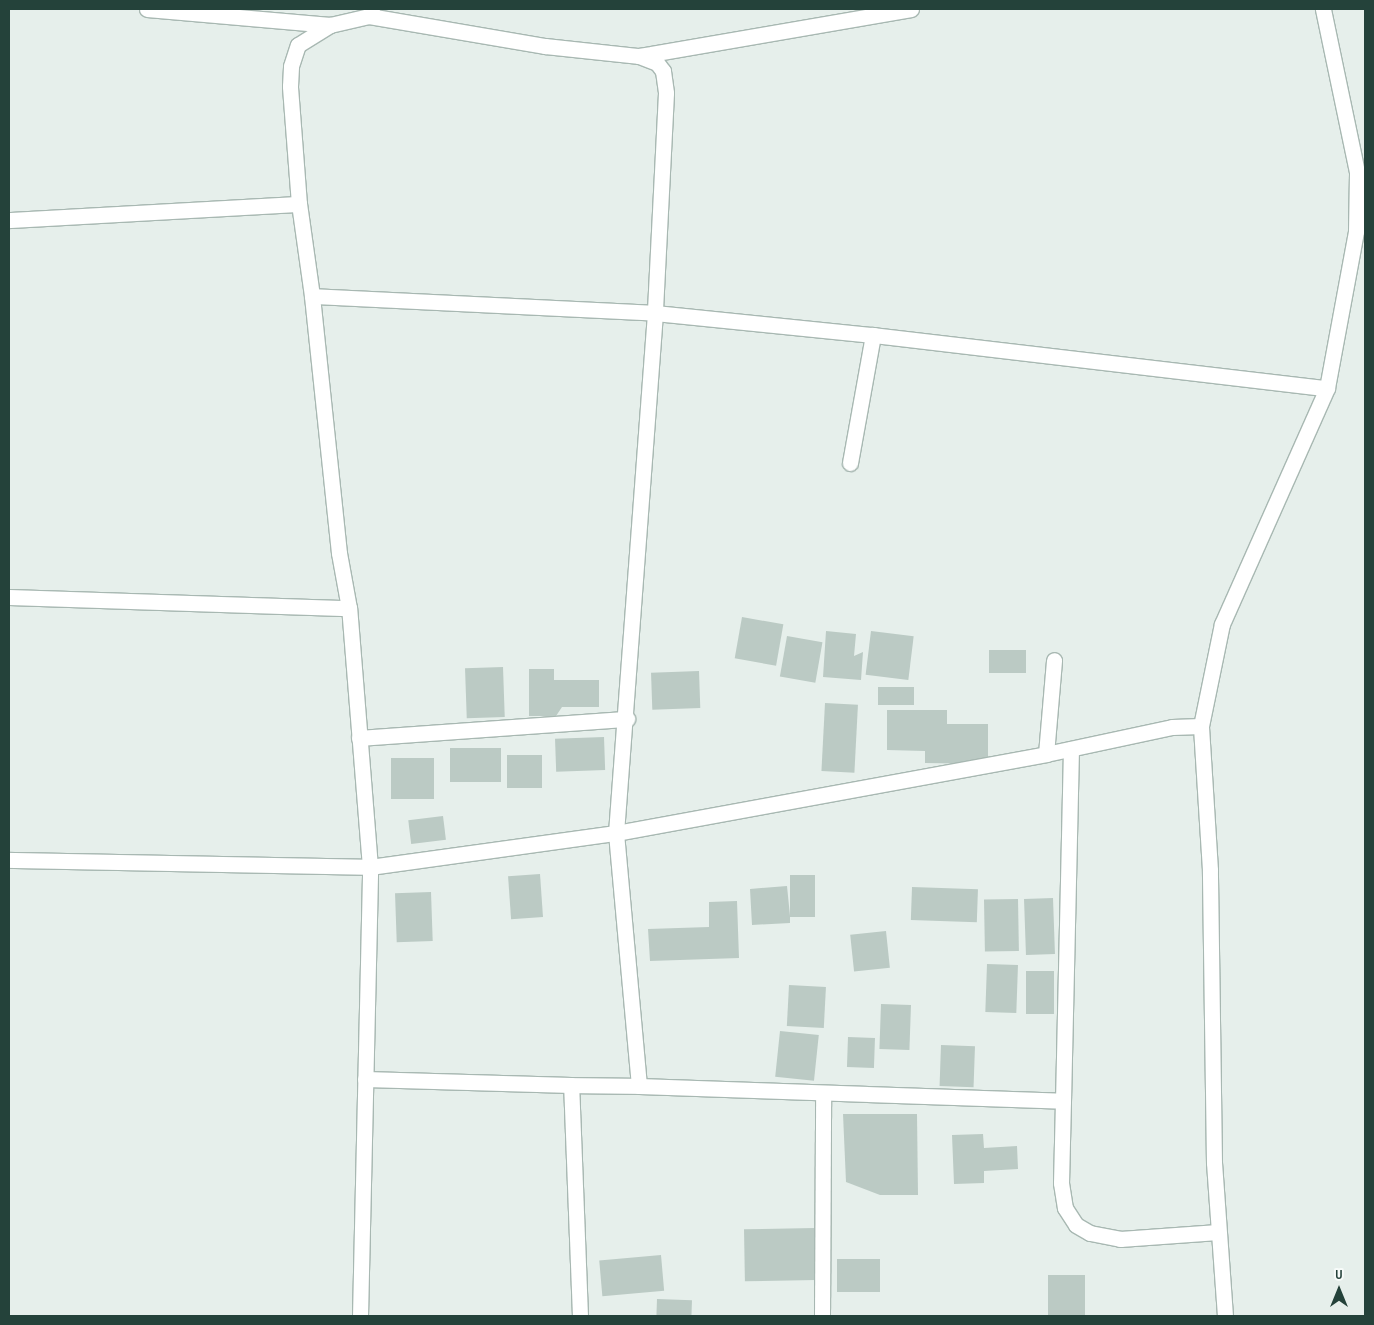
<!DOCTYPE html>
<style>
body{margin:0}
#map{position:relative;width:1374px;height:1325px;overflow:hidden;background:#e6efeb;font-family:"Sofia Sans Condensed",sans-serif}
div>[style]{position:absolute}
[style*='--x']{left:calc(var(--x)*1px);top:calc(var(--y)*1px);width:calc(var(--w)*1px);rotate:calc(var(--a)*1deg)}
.building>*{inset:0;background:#bbcac4;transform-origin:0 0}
.roads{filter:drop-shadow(1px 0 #a8b8b2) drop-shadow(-1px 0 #a8b8b2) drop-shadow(0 1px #a8b8b2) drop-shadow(0 -1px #a8b8b2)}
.street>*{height:15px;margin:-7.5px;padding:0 7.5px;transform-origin:7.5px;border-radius:7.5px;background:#fff}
span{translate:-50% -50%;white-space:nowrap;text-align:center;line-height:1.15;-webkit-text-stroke:4.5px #f7fbf9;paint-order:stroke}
.frame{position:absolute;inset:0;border:10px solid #24423a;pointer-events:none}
.north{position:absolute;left:1314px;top:1265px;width:50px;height:50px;-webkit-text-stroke:4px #f7fbf9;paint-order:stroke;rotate:0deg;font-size:14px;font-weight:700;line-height:20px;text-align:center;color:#24423a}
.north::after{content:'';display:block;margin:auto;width:18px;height:22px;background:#24423a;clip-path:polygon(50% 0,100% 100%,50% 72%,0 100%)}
</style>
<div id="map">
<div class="building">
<div style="left:742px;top:617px;width:42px;height:42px;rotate:10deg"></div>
<div style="clip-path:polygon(826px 631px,856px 634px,854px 656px,863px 652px,861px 680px,823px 677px)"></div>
<div style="left:871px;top:631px;width:43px;height:44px;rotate:7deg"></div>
<div style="left:787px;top:636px;width:36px;height:41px;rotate:10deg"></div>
<div style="left:989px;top:650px;width:37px;height:23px"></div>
<div style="left:503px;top:667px;width:50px;height:38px;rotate:88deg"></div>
<div style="clip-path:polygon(529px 669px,554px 669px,554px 680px,599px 680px,599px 707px,562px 707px,556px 716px,529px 716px)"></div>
<div style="left:699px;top:671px;width:37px;height:48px;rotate:88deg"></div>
<div style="left:878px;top:687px;width:36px;height:18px"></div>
<div style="left:825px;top:703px;width:33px;height:68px;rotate:3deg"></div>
<div style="clip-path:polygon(887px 710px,947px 710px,947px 724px,988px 724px,988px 764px,925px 763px,925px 751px,887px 750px)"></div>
<div style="left:604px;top:737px;width:33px;height:49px;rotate:88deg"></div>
<div style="left:450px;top:748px;width:51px;height:34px"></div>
<div style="left:507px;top:755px;width:35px;height:33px"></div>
<div style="left:391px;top:758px;width:43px;height:41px"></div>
<div style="left:443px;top:816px;width:24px;height:35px;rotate:83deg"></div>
<div style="left:540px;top:874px;width:43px;height:32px;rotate:86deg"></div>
<div style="clip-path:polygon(790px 875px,815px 875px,815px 917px,790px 917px,790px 923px,752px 925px,750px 889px,787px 886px,790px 916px)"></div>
<div style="left:912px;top:887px;width:66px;height:33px;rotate:2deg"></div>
<div style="left:431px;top:892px;width:49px;height:36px;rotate:88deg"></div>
<div style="left:1053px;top:898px;width:56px;height:29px;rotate:88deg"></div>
<div style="left:1018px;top:899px;width:52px;height:34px;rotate:89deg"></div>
<div style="clip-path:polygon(737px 901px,739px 958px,650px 961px,648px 929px,709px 927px,709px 902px)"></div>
<div style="left:886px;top:931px;width:37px;height:36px;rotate:84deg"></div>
<div style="left:987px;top:964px;width:31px;height:48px;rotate:2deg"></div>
<div style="left:1026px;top:971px;width:28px;height:43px"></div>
<div style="left:789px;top:985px;width:37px;height:41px;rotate:3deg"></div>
<div style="left:881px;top:1004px;width:30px;height:45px;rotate:2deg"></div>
<div style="left:780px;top:1031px;width:39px;height:46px;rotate:6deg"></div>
<div style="left:848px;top:1037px;width:27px;height:30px;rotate:2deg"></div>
<div style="left:941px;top:1045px;width:34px;height:41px;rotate:2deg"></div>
<div style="clip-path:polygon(843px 1114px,917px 1114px,918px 1195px,880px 1195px,846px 1182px)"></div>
<div style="clip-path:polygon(983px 1134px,984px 1148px,1017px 1146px,1018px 1169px,984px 1171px,984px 1183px,954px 1184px,952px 1135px)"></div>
<div style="left:815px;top:1228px;width:52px;height:71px;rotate:89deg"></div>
<div style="left:661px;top:1255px;width:36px;height:62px;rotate:85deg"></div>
<div style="left:837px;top:1259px;width:43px;height:33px"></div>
<div style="left:1048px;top:1275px;width:37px;height:41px"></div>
<div style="left:657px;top:1299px;width:35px;height:17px;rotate:2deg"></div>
</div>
<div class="roads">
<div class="street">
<div style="--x:147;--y:9;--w:184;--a:5"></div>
<div style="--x:369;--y:16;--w:179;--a:9.7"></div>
<div style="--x:545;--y:46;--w:95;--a:6.1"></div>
<div style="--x:639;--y:56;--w:276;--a:-9.8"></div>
<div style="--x:639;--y:56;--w:19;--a:21"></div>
<div style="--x:657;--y:63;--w:10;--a:53"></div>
<div style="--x:663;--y:71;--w:22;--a:82"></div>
<div style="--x:666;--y:93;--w:220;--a:92.9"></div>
<div style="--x:655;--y:313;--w:521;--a:94.29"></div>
<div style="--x:616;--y:833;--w:254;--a:84.8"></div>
<div style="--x:639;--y:1086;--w:424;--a:2"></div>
<div style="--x:1063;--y:1101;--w:352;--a:-88.7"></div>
<div style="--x:9;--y:220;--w:290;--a:-3.2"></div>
<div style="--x:312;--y:296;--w:343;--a:2.8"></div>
<div style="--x:655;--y:313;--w:219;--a:5.8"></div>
<div style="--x:873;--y:335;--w:130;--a:100.2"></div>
<div style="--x:873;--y:335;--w:457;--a:6.7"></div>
<div style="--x:9;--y:597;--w:340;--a:1.9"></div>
<div style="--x:359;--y:738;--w:269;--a:-4.1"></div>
<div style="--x:1046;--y:754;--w:94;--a:-85.1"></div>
<div style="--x:9;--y:860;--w:361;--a:1.1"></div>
<div style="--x:370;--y:867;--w:248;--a:-7.9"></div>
<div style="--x:616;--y:833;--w:437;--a:-10.4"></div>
<div style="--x:1046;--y:754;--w:129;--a:-12.1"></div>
<div style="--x:1172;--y:727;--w:29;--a:-2"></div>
<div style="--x:365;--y:1079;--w:206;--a:1.7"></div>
<div style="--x:1063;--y:1101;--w:82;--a:91.4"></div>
<div style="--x:1061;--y:1183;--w:25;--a:81"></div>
<div style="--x:1065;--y:1208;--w:20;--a:57"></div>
<div style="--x:1076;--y:1225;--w:16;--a:30"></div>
<div style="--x:1090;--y:1233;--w:31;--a:11"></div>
<div style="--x:1120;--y:1239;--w:98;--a:-4.1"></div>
<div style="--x:360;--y:1316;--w:449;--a:-88.7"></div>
<div style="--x:370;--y:867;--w:260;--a:-94.6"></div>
<div style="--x:349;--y:608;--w:56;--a:-100.3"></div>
<div style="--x:339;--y:553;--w:258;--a:-96"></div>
<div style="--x:312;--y:296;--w:93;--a:-98"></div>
<div style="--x:299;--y:204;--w:118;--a:-94.4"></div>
<div style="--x:290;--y:86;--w:20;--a:-87"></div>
<div style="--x:291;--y:66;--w:22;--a:-72"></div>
<div style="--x:298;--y:45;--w:38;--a:-32"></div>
<div style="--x:330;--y:25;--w:40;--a:-13"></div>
<div style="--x:369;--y:16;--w:8;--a:-67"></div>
<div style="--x:580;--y:1316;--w:231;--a:-92.2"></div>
<div style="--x:571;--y:1085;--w:68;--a:0.8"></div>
<div style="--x:822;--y:1316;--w:223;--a:-89.7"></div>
<div style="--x:1225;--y:1316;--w:153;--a:-94.1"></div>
<div style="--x:1214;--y:1163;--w:293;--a:-90.8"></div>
<div style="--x:1210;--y:870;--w:144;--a:-93.6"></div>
<div style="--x:1201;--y:726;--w:104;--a:-78.4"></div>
<div style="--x:1222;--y:624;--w:258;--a:-66"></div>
<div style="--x:1327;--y:388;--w:160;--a:-79.5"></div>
<div style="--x:1356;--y:231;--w:59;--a:-89"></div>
<div style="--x:1357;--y:172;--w:167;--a:-101.8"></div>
</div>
</div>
<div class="frame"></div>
<div class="north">U</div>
</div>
